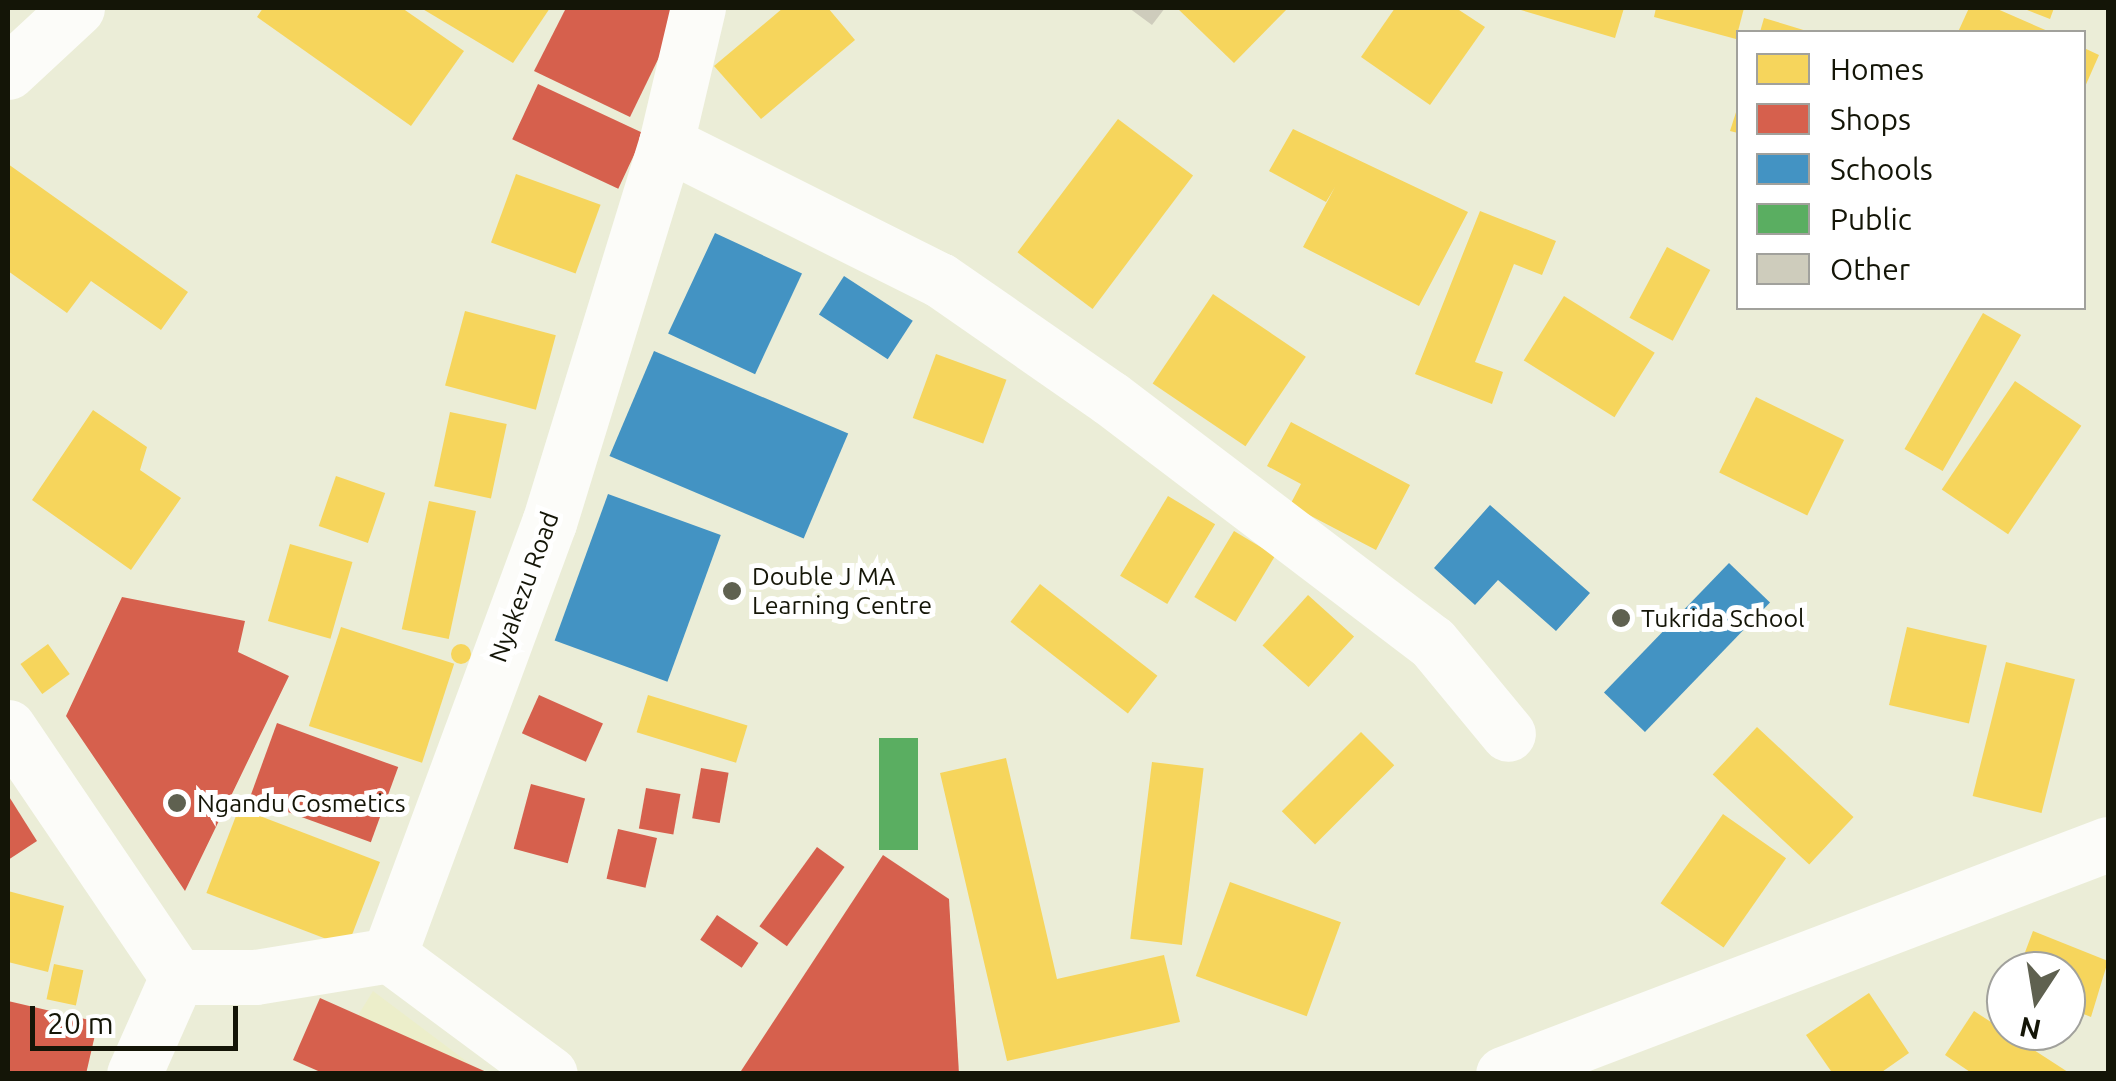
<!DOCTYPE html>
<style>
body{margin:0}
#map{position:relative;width:2116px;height:1081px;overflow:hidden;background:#ebedd7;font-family:Ubuntu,sans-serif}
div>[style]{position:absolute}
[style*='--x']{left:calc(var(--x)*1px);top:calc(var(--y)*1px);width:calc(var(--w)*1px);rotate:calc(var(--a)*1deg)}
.built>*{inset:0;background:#eceeca}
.homes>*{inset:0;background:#f6d55c;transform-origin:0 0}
.round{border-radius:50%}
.shops>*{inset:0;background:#d6604d;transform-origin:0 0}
.schools>*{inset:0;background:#4393c3;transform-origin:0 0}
.public>*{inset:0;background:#5aae61;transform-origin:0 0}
.building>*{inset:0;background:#ceccbc}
.street>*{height:55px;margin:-27.5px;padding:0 27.5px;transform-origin:27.5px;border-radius:27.5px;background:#fcfcf9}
.dots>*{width:28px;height:28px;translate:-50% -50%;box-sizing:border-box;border:5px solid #fff;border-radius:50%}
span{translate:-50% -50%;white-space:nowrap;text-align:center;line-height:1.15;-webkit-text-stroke:10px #fff;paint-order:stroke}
.poi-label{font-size:25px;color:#141507}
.left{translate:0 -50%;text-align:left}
.street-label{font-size:25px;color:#141507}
.frame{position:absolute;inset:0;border:10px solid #141507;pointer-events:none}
.legend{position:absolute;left:1736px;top:30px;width:350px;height:280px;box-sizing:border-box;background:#fff;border:2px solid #a1a19c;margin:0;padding:12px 18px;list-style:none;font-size:30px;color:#141507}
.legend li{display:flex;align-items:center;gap:20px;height:50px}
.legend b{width:50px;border:2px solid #a1a19c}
.north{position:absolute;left:1986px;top:951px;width:100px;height:100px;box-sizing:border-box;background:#fff;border:2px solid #a1a19c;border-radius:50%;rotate:192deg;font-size:28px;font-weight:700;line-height:40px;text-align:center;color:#141507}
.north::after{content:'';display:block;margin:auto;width:35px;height:45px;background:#5f6150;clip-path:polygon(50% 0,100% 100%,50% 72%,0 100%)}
.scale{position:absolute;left:30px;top:1006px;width:208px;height:45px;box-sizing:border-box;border:5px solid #141507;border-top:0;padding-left:12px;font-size:30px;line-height:35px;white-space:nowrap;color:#141507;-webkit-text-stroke:8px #fff;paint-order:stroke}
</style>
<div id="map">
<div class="built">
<div style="clip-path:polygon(373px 991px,482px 1073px,322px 1074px)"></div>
</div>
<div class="homes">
<div style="clip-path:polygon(263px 8px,402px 8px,464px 51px,411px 126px,257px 17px)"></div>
<div style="clip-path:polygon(421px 8px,550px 8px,513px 63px)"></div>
<div style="clip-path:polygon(783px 8px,828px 8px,855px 40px,761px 119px,714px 66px)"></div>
<div style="clip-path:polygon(1177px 8px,1288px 8px,1234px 63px)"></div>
<div style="clip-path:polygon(1395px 8px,1456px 8px,1485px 27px,1430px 105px,1361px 57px)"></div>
<div style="clip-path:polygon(1514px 8px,1624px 8px,1615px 38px)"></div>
<div style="clip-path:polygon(1656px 8px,1744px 8px,1736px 39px,1654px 17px)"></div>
<div style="clip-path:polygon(1969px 8px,1995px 8px,2050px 32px,1958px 32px)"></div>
<div style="clip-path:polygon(2022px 8px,2054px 8px,2050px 19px)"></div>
<div style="clip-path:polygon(1764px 18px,1810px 32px,1760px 32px)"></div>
<div style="clip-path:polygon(2084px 48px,2099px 55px,2084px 89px)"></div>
<div style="clip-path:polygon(1738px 106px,1738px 133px,1730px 131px)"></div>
<div style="left:1118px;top:119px;width:94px;height:167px;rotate:37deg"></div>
<div style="clip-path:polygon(1293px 129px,1468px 212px,1419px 306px,1303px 247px,1335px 187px,1326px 202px,1269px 171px)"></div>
<div style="clip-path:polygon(8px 164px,188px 292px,161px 330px,91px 281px,67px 313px,8px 271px)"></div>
<div style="left:516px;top:174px;width:90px;height:73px;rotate:20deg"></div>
<div style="clip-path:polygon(1480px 211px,1556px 241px,1542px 275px,1514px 264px,1475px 362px,1503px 372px,1492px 404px,1415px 374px)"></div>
<div style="left:1667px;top:247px;width:49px;height:80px;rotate:28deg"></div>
<div style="left:1213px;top:294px;width:112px;height:108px;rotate:34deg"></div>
<div style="left:1564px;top:296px;width:107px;height:76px;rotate:32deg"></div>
<div style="left:465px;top:311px;width:94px;height:77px;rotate:15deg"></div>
<div style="left:1983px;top:313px;width:44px;height:157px;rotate:30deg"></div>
<div style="left:936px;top:354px;width:75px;height:68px;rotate:20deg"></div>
<div style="left:2015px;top:381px;width:80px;height:131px;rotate:34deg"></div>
<div style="left:1756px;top:397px;width:98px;height:84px;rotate:26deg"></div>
<div style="clip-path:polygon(93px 410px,147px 447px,140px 470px,181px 498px,131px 570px,32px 500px)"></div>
<div style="left:450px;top:412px;width:58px;height:76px;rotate:12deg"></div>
<div style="clip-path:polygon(1291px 422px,1410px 485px,1376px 550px,1290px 505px,1301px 484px,1267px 466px)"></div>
<div style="left:336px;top:476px;width:52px;height:53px;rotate:19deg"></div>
<div style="left:1168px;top:496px;width:55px;height:93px;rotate:31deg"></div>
<div style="left:429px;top:501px;width:48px;height:131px;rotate:12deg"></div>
<div style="left:1234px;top:531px;width:48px;height:77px;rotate:31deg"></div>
<div style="left:290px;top:544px;width:65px;height:80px;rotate:16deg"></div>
<div style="left:1040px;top:584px;width:149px;height:48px;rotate:38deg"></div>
<div style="left:1308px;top:595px;width:62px;height:68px;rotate:42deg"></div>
<div style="left:341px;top:627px;width:119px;height:104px;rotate:18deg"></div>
<div style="left:1907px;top:627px;width:82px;height:80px;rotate:13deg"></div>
<div style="left:48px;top:644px;width:37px;height:34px;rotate:54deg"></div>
<div class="round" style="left:451px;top:644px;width:20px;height:20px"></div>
<div style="left:2006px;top:662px;width:71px;height:138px;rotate:14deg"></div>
<div style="left:648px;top:695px;width:104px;height:39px;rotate:17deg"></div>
<div style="left:1757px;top:727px;width:132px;height:65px;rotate:43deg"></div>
<div style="left:1361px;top:732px;width:47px;height:112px;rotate:45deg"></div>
<div style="clip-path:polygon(1006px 758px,1057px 979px,1164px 955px,1180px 1022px,1007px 1061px,940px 773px)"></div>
<div style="left:1152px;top:762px;width:52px;height:178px;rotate:7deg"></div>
<div style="left:239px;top:808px;width:151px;height:91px;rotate:21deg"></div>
<div style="left:1723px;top:814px;width:77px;height:109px;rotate:35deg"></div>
<div style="left:1230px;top:882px;width:118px;height:100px;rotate:20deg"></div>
<div style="clip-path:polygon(8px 891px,64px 906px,48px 972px,8px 962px)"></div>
<div style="clip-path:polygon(2033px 931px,2108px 961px,2091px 1017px,2066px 1007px,2066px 971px,2018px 971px)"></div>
<div style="left:54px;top:964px;width:30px;height:36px;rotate:12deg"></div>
<div style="clip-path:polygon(1869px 993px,1909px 1053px,1879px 1074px,1833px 1074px,1806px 1035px)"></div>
<div style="clip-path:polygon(1974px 1011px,2071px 1074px,1973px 1074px,1945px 1055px)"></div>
</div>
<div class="shops">
<div style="clip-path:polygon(566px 8px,683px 8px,630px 117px,534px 71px)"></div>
<div style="left:538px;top:84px;width:117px;height:61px;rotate:25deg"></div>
<div style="clip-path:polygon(122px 597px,245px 621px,238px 652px,289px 676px,185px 891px,66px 716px)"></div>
<div style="left:539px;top:695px;width:70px;height:42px;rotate:24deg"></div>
<div style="left:277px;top:723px;width:129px;height:80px;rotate:20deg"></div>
<div style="left:701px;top:768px;width:28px;height:51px;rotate:10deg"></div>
<div style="left:531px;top:784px;width:56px;height:67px;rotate:15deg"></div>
<div style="left:646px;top:788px;width:35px;height:41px;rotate:10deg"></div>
<div style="clip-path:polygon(8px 795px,37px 841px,8px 860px)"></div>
<div style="left:618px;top:829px;width:40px;height:51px;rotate:13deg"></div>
<div style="left:817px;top:847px;width:34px;height:98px;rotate:36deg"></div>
<div style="clip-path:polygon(883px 855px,949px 899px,959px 1074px,739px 1074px)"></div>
<div style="left:717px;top:915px;width:50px;height:30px;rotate:34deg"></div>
<div style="clip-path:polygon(320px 998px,491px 1074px,325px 1074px,293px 1060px)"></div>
<div style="clip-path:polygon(8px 1001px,98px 1022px,86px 1074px,8px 1074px)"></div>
</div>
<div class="schools">
<div style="left:715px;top:233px;width:96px;height:111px;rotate:25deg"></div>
<div style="left:844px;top:276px;width:82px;height:46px;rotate:33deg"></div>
<div style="left:654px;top:351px;width:211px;height:114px;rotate:23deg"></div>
<div style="left:608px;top:494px;width:120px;height:156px;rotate:20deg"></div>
<div style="clip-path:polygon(1490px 505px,1590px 593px,1556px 631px,1498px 580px,1475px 605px,1434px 568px)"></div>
<div style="left:1729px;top:563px;width:57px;height:180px;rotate:44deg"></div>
</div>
<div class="public">
<div style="left:879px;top:738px;width:39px;height:112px"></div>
</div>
<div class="building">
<div style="clip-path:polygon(1129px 8px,1165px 8px,1152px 25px)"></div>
</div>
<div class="street">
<div style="--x:8;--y:72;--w:94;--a:-42.8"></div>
<div style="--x:666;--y:143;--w:306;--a:26.6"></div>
<div style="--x:940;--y:280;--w:207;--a:34.8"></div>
<div style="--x:1110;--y:398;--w:404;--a:37.2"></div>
<div style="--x:1432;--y:642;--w:119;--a:50.4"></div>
<div style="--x:8;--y:727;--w:302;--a:55.9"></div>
<div style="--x:389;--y:955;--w:461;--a:-69.7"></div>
<div style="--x:549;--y:523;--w:398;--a:-72.9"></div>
<div style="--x:666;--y:143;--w:139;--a:-76.7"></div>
<div style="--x:389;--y:955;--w:200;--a:36.5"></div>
<div style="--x:177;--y:977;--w:78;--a:0"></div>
<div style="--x:255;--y:977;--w:136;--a:-9.3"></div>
<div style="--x:134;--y:1074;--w:106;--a:-66.1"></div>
<div style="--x:1503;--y:1074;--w:647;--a:-20.82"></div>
</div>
<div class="dots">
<div style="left:732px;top:591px;background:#5f6150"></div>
<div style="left:1621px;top:618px;background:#5f6150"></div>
<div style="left:177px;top:803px;background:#5f6150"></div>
</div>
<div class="poi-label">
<span class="left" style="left:752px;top:591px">Double J MA<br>Learning Centre</span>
<span class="left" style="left:1641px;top:618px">Tukrida School</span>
<span class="left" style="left:197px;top:803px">Ngandu Cosmetics</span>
</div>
<div class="street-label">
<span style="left:524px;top:587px;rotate:-70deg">Nyakezu Road</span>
</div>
<div class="frame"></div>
<ul class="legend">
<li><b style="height:28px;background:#f6d55c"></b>Homes</li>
<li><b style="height:28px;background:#d6604d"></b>Shops</li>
<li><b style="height:28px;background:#4393c3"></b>Schools</li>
<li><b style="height:28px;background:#5aae61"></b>Public</li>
<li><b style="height:28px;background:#ceccbc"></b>Other</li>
</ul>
<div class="north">N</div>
<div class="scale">20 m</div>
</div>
